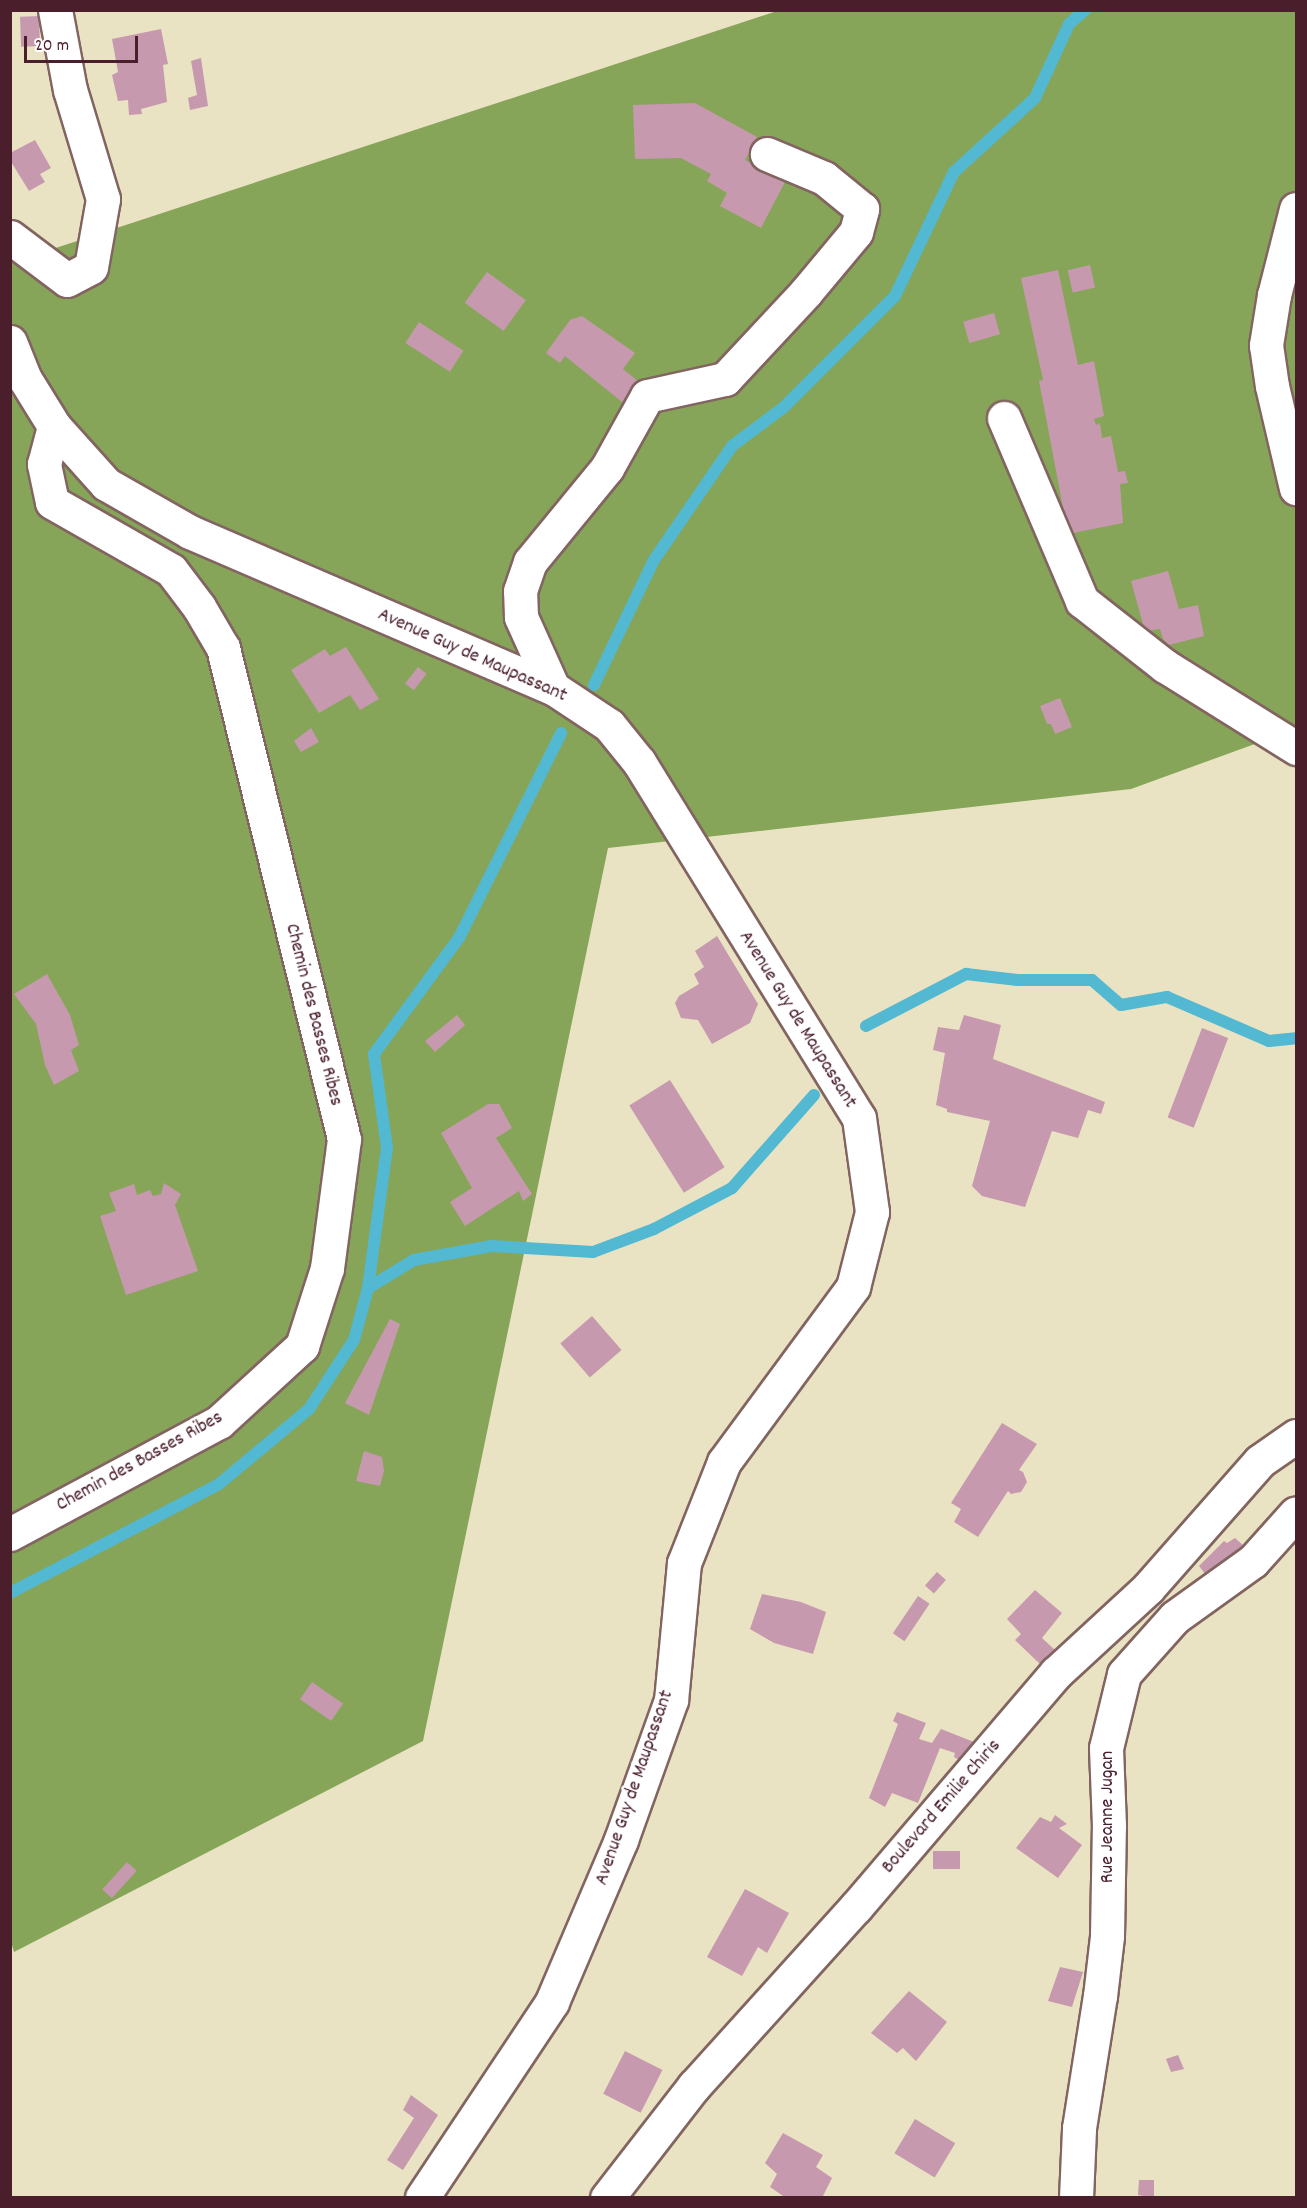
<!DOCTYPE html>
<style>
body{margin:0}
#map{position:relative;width:1307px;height:2208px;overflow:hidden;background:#e9e3c3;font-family:Dekko,sans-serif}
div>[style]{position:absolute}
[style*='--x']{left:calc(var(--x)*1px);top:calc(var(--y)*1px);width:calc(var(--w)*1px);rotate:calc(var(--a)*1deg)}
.forest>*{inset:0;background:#86a559}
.stream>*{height:12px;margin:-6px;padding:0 6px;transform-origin:6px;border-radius:6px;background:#53b8d1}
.building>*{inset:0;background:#c799ae;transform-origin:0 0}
.roads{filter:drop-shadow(2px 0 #826460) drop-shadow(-2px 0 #826460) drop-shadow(0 2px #826460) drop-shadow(0 -2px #826460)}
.minor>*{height:33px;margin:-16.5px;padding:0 16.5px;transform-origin:16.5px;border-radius:16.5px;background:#fff}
.major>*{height:33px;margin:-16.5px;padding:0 16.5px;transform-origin:16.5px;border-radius:16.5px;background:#fff}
span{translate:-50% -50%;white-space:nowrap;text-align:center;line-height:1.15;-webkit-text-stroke:5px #fff;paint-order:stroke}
.street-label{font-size:20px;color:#4a1f2b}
.frame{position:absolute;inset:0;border:12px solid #4a1f2b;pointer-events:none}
.scale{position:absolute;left:24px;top:36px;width:114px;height:27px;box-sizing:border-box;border:3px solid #4a1f2b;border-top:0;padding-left:8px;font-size:18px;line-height:21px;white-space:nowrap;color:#4a1f2b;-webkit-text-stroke:4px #fff;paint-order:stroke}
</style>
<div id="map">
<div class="forest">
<div style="clip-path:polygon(777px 11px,1296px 11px,1296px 729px,1131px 789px,608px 848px,423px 1741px,14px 1952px,10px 1938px,10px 263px)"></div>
</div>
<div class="stream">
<div style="--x:594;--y:685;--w:139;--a:-64.4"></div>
<div style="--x:654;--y:560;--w:138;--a:-55.6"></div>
<div style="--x:732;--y:446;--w:65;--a:-36.9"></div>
<div style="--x:784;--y:407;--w:157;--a:-45"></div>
<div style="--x:895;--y:296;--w:137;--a:-64.6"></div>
<div style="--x:954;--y:172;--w:110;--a:-42.4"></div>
<div style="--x:1035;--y:98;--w:81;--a:-65.3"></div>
<div style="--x:1069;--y:24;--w:21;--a:-41"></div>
<div style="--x:866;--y:1026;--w:113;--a:-27.5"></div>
<div style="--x:966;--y:974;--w:52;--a:6.6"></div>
<div style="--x:1018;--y:980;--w:74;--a:0"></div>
<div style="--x:1092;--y:980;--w:38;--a:41"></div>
<div style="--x:1121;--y:1005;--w:47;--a:-9.9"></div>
<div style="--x:1167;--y:997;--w:111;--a:23.3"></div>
<div style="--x:1269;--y:1041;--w:27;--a:-6"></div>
<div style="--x:368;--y:1288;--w:54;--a:-31.3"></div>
<div style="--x:414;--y:1260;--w:79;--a:-10.2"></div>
<div style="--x:492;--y:1246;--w:101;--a:3.4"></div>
<div style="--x:593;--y:1252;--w:65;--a:-20.7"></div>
<div style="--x:654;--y:1229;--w:88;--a:-27.7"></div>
<div style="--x:732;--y:1188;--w:124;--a:-48.6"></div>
<div style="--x:10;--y:1593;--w:236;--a:-27.5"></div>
<div style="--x:219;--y:1484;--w:117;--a:-39.8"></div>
<div style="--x:309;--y:1409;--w:82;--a:-56.9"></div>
<div style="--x:354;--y:1340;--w:54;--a:-74.9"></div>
<div style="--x:368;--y:1288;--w:141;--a:-82.3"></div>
<div style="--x:387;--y:1148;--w:95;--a:-97.9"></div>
<div style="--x:374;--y:1054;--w:144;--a:-53.8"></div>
<div style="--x:459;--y:938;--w:229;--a:-63.5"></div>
</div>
<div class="building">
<div style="left:39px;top:16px;width:30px;height:19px;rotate:88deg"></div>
<div style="clip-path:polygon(161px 29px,168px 64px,163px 65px,167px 102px,141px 109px,142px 114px,129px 115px,128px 100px,118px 101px,112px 75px,118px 72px,112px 39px)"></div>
<div style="clip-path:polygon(201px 58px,208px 106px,190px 110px,188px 98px,197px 95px,191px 61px)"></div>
<div style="clip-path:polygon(695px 103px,757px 137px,745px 160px,785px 182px,761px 228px,720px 206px,727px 193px,707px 181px,711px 174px,681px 158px,635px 159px,633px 105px)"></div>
<div style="clip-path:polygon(35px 140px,51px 168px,40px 174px,45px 182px,29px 191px,10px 160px,10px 153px)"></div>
<div style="left:1090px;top:265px;width:23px;height:23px;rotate:77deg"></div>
<div style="clip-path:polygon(1058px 270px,1078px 365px,1094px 361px,1104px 416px,1094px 419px,1096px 425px,1100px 423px,1102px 438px,1111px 436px,1118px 472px,1125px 471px,1128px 483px,1120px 484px,1123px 523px,1068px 534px,1039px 381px,1043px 380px,1021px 278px)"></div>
<div style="left:487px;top:272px;width:48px;height:38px;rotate:36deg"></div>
<div style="left:994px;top:313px;width:22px;height:32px;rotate:74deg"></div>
<div style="clip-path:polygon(582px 316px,635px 353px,623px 369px,639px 382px,622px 402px,565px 356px,560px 363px,546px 353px,570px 320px)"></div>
<div style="left:419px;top:322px;width:53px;height:25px;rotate:33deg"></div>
<div style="clip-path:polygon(1168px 571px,1179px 609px,1198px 605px,1204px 636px,1169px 645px,1163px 639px,1160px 629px,1145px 631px,1131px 581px)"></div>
<div style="clip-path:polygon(346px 647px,379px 699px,360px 710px,350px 695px,319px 713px,291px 670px,325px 649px,330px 656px)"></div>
<div style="left:418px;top:667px;width:11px;height:21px;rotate:38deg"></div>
<div style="clip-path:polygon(1060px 698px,1072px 727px,1055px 734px,1051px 724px,1047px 724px,1040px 706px)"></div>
<div style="clip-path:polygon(311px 728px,319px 742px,301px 752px,294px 741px)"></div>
<div style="clip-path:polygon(717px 936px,758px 1004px,750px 1023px,712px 1044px,698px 1020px,681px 1018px,675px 1003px,679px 996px,699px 984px,694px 974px,704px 967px,695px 951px)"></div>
<div style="clip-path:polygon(47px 974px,70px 1015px,79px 1045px,71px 1050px,79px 1071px,54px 1085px,45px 1065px,36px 1024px,14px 994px)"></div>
<div style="clip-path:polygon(457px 1015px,465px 1025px,435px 1052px,425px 1041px)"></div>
<div style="clip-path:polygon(964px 1015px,1001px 1025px,993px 1059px,1105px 1102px,1101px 1114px,1088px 1110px,1078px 1138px,1052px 1131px,1025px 1207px,982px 1196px,972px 1186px,990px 1121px,947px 1112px,947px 1109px,936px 1105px,945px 1053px,933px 1050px,938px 1027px,959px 1030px)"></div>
<div style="left:1202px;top:1028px;width:28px;height:96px;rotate:21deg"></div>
<div style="left:670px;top:1080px;width:103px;height:48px;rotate:58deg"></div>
<div style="clip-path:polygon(488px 1104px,499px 1104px,512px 1128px,496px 1138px,532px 1194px,523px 1201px,519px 1191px,465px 1226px,450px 1202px,472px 1188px,441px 1133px)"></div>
<div style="clip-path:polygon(164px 1183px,181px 1194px,175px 1205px,198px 1271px,126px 1295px,100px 1216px,116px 1211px,109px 1193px,134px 1184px,137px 1195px,150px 1190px,153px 1196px,161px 1194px)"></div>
<div style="left:592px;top:1316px;width:45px;height:42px;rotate:49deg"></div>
<div style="clip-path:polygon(390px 1319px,400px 1324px,369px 1415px,345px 1403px)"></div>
<div style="clip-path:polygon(1002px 1423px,1037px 1444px,1019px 1470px,1023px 1472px,1027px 1482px,1021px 1492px,1011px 1494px,1008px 1491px,978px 1537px,954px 1522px,961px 1509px,951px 1503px)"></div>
<div style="clip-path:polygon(364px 1451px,382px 1457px,384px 1471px,380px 1486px,356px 1481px)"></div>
<div style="clip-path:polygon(1235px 1538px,1245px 1547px,1209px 1579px,1199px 1566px,1224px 1541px,1227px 1543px)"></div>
<div style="left:937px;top:1572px;width:12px;height:18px;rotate:42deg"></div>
<div style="clip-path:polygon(1035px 1590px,1062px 1613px,1042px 1638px,1055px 1650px,1042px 1666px,1015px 1640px,1021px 1634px,1007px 1619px)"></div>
<div style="clip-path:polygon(762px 1594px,801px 1602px,826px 1612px,813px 1654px,774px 1643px,750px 1629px)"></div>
<div style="left:918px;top:1596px;width:14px;height:45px;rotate:34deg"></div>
<div style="left:312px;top:1682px;width:38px;height:21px;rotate:35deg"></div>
<div style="clip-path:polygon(897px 1712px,926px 1723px,919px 1739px,932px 1743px,941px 1729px,974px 1742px,961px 1761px,954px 1757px,955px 1753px,940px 1748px,918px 1803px,892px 1793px,885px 1807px,869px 1798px,898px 1724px,893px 1721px)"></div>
<div style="clip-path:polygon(1055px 1815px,1067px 1824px,1059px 1828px,1082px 1845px,1058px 1878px,1016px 1848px,1040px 1817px,1051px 1822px)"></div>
<div style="left:933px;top:1851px;width:27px;height:18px"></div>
<div style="left:127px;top:1862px;width:13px;height:37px;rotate:42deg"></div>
<div style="clip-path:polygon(745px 1889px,789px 1913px,767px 1953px,758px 1947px,742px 1976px,707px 1957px)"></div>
<div style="clip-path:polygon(1060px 1967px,1083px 1972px,1072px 2007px,1048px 2001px)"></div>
<div style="clip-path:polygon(909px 1991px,947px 2022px,916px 2061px,903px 2048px,897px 2053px,871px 2033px)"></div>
<div style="left:625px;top:2051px;width:42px;height:48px;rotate:27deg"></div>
<div style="clip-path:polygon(1178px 2055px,1184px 2069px,1171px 2072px,1166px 2059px)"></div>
<div style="clip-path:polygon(411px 2095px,438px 2115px,403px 2170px,387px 2160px,414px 2118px,403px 2110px)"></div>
<div style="left:915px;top:2119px;width:47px;height:40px;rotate:31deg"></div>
<div style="clip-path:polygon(783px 2133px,823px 2155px,816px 2167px,832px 2178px,822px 2198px,786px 2198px,770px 2187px,777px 2174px,765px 2163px)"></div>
<div style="clip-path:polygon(1139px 2180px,1154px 2180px,1154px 2198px,1138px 2195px)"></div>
</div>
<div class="roads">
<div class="minor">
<div style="--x:1296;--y:209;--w:89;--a:104.3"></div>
<div style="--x:1274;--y:295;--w:51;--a:99.1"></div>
<div style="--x:1266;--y:345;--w:41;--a:81.7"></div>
<div style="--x:1272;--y:386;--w:105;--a:76.8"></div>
<div style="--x:10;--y:237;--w:71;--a:37"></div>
<div style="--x:67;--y:280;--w:27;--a:-28"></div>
<div style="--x:91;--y:267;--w:69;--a:-80"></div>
<div style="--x:103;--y:199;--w:114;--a:-106.8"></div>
<div style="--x:70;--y:90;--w:81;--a:-100.6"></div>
<div style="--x:1004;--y:418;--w:199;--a:66.9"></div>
<div style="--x:1082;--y:601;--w:105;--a:38.1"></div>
<div style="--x:1165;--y:666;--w:155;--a:32"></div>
<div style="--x:553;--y:688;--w:78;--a:-114.3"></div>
<div style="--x:521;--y:617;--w:26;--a:-92"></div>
<div style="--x:520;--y:591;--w:31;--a:-71"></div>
<div style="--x:530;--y:562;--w:122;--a:-50.7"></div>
<div style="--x:607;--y:468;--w:82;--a:-60.9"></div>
<div style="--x:647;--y:396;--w:80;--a:-12.3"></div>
<div style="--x:725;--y:379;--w:119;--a:-47"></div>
<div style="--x:806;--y:292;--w:78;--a:-50.2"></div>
<div style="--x:856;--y:232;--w:24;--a:-75"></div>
<div style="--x:862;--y:209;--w:49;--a:-140.8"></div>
<div style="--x:824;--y:178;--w:62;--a:-157.2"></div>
<div style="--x:10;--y:1534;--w:237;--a:-28.2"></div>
<div style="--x:219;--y:1422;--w:113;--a:-42.5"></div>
<div style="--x:302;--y:1346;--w:82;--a:-72.2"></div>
<div style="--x:327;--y:1268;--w:130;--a:-82.5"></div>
<div style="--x:344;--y:1139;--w:506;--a:-103.84"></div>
<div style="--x:223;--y:648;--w:48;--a:-120.3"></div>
<div style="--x:199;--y:607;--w:46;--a:-127.1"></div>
<div style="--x:171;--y:570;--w:137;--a:-150.3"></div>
<div style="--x:52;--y:502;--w:39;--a:-102"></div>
<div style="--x:44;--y:464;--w:39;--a:-75"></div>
<div style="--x:607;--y:2198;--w:142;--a:-52.2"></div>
<div style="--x:694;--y:2086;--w:241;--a:-47.9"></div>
<div style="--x:856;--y:1907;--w:308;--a:-49.5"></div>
<div style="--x:1056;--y:1673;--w:125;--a:-42.7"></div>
<div style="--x:1148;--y:1588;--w:169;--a:-48.6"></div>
<div style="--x:1260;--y:1461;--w:44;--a:-34.8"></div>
<div style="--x:1076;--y:2198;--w:70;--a:-87.5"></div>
<div style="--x:1079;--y:2128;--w:134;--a:-81"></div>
<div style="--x:1100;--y:1996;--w:60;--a:-83.3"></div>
<div style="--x:1107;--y:1936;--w:110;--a:-89"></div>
<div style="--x:1109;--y:1826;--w:78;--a:-92.2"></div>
<div style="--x:1106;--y:1748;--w:76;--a:-76.3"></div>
<div style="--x:1124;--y:1674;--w:76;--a:-48.2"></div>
<div style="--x:1175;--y:1617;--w:96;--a:-35.7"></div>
<div style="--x:1253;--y:1561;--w:64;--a:-48.1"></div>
</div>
<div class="major">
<div style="--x:10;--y:342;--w:40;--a:68"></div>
<div style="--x:25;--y:379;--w:55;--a:58.3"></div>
<div style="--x:54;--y:426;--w:78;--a:48.1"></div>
<div style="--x:106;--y:484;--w:97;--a:29.7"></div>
<div style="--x:190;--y:532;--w:395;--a:23.3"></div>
<div style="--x:553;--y:688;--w:67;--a:33.5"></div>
<div style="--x:609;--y:725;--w:48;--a:51"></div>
<div style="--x:639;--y:762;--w:418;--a:58.3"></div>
<div style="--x:859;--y:1118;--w:95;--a:82.1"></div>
<div style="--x:872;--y:1212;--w:77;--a:104.2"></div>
<div style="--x:853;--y:1287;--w:217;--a:126.4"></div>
<div style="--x:724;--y:1462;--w:109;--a:111.6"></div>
<div style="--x:684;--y:1563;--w:138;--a:95.4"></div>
<div style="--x:671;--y:1700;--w:149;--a:109.7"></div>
<div style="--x:621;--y:1840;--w:176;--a:113.1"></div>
<div style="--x:552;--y:2002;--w:235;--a:123.6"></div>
</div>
</div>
<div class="street-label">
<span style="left:472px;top:656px;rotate:24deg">Avenue Guy de Maupassant</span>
<span style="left:313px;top:1015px;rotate:76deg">Chemin des Basses Ribes</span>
<span style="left:797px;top:1020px;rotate:58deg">Avenue Guy de Maupassant</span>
<span style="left:140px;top:1462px;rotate:-29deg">Chemin des Basses Ribes</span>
<span style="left:635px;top:1788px;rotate:-71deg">Avenue Guy de Maupassant</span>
<span style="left:942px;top:1807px;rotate:-49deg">Boulevard Emilie Chiris</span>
<span style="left:1108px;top:1817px;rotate:-90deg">Rue Jeanne Jugan</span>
</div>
<div class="frame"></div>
<div class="scale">20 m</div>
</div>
